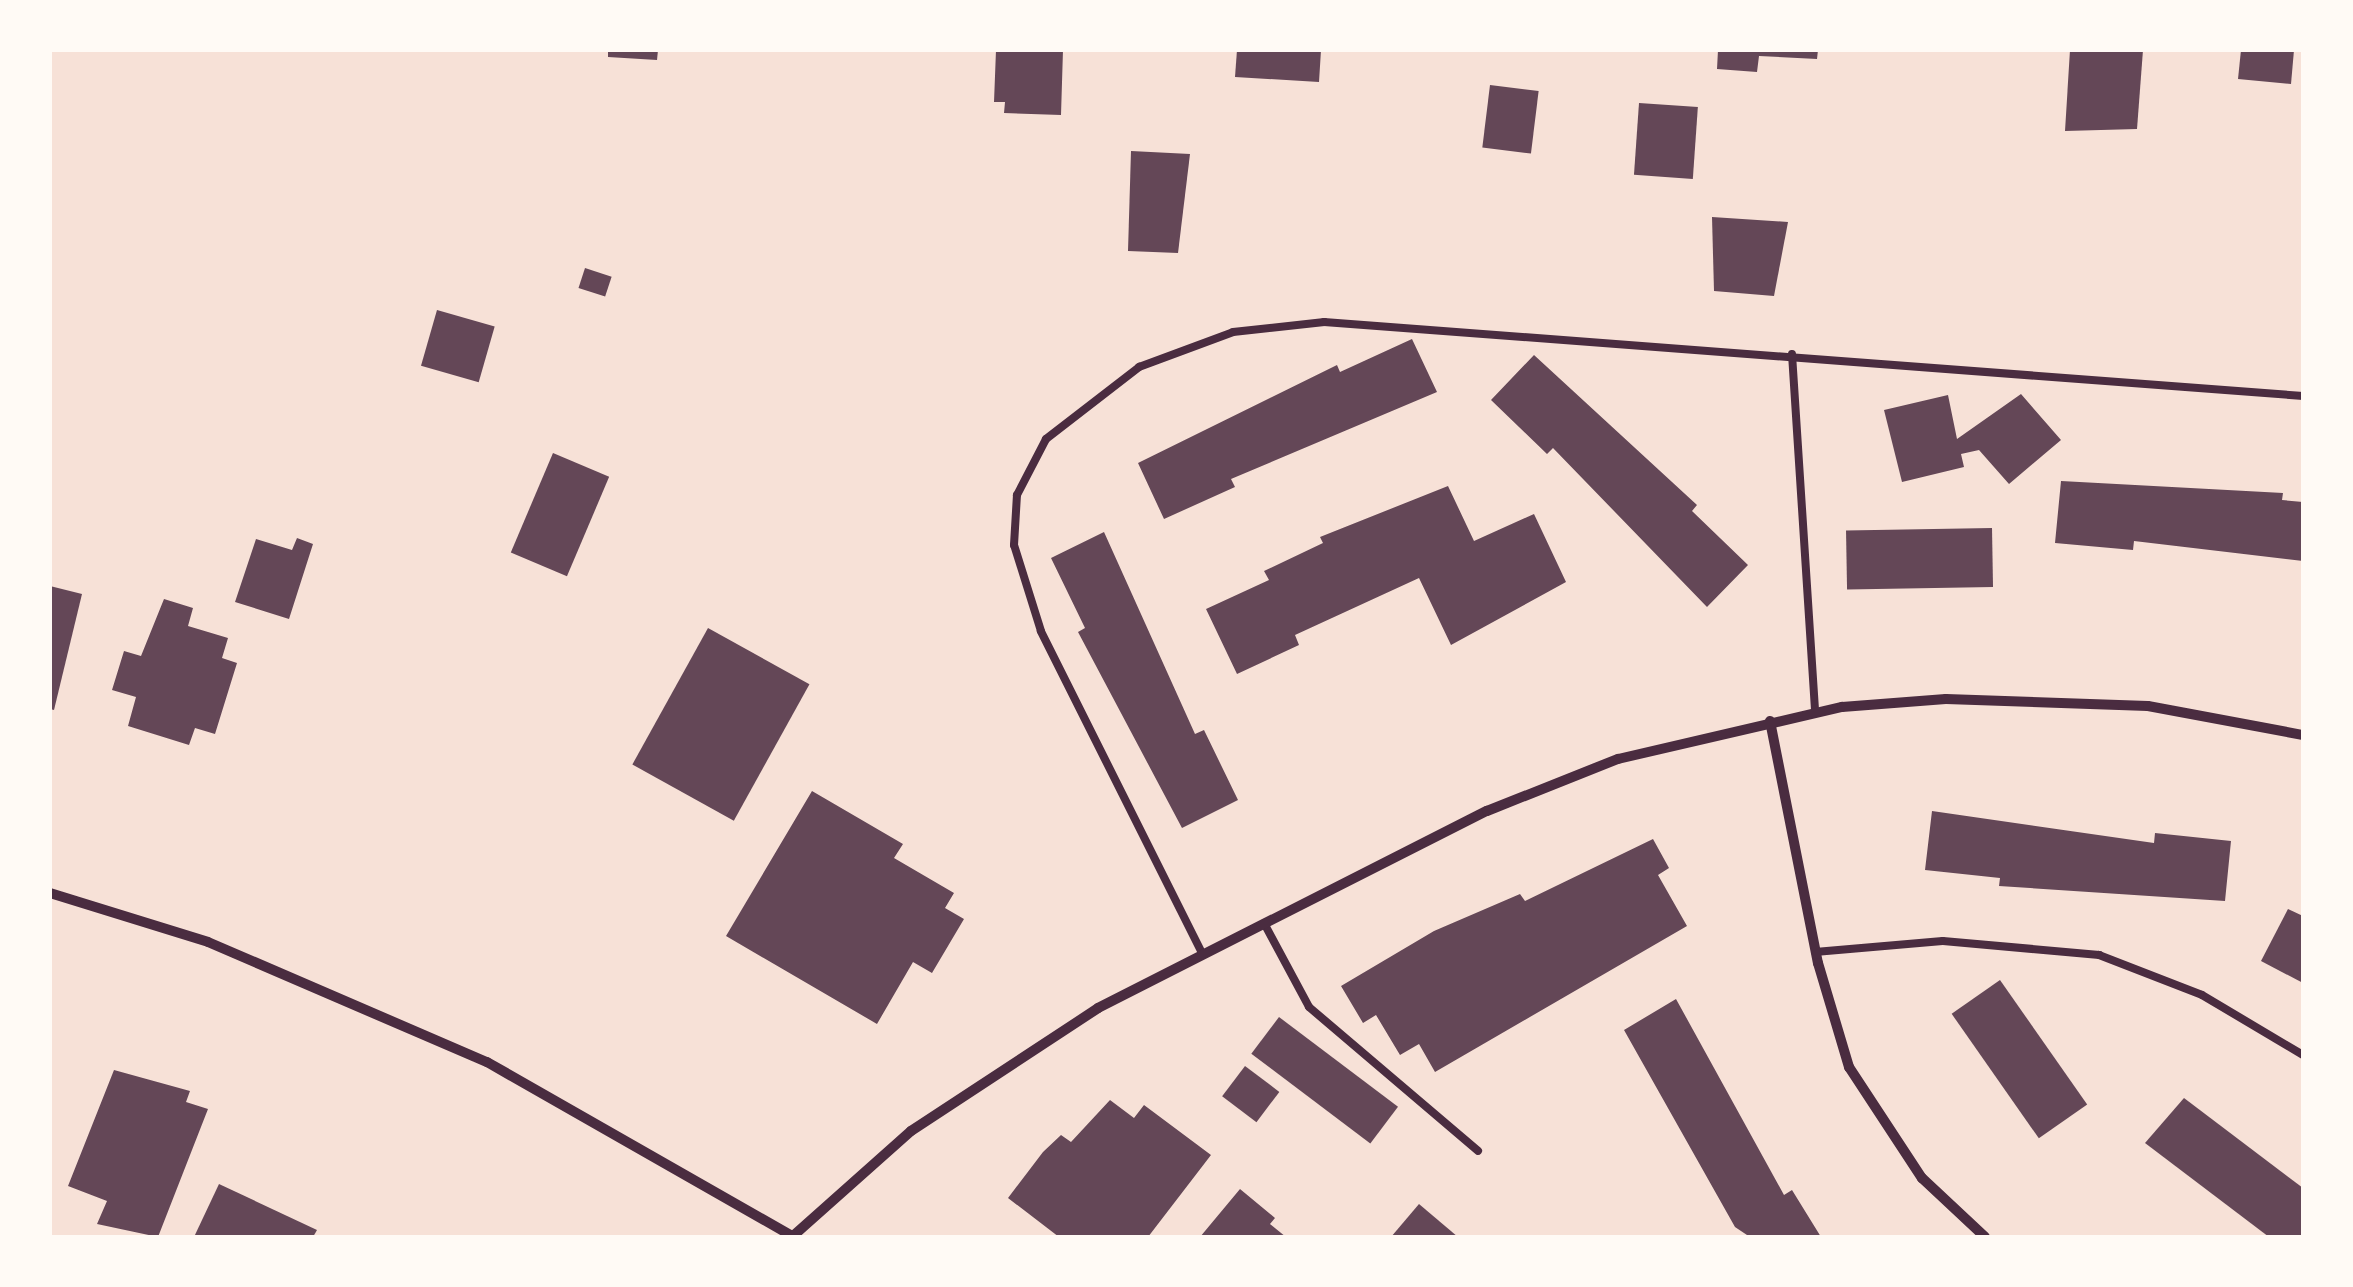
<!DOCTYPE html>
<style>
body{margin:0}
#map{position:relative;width:2353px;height:1287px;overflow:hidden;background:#f7e1d7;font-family:Karla,sans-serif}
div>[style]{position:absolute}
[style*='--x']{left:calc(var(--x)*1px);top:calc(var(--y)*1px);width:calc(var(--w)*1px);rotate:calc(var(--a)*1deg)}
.building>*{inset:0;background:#644757;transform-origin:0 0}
.service>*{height:8px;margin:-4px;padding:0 4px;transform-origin:4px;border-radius:4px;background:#4a2c40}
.minor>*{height:10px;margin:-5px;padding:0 5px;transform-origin:5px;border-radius:5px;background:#4a2c40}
span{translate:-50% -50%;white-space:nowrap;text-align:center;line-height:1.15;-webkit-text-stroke:10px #fffaf5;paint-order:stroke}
.frame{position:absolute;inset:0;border:52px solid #fffaf5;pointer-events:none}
</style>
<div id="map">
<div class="building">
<div style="clip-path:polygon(608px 50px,658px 50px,657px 60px,608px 57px)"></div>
<div style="clip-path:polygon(996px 50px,1063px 50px,1061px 115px,1004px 113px,1005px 102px,994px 102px)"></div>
<div style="clip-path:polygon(1237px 50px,1321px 50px,1319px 82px,1235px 77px)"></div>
<div style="clip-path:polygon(1718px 50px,1818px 50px,1817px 59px,1759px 56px,1757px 72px,1717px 69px)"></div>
<div style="clip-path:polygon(2070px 50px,2143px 50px,2137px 129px,2065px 131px)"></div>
<div style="clip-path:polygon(2241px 50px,2294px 50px,2291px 84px,2238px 79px)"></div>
<div style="left:1490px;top:85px;width:49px;height:63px;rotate:7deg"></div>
<div style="left:1639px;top:103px;width:59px;height:72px;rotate:4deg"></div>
<div style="clip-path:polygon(1131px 151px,1190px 154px,1178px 253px,1128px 251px)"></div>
<div style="clip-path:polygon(1712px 217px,1788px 222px,1774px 296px,1714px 291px)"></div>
<div style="left:585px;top:268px;width:28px;height:21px;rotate:18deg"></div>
<div style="left:437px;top:310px;width:60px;height:58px;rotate:16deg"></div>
<div style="clip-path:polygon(1412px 339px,1437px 392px,1231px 479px,1235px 487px,1164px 519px,1138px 463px,1337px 365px,1340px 372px)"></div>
<div style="clip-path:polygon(1534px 355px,1697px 505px,1692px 511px,1748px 565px,1707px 607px,1553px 448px,1547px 454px,1491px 400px)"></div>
<div style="clip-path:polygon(2021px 394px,2061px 440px,2009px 484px,1979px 450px,1961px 454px,1964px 467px,1902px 482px,1884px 410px,1948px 395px,1957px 439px)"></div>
<div style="left:553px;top:453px;width:61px;height:108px;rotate:23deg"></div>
<div style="clip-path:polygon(2061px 481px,2283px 493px,2282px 500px,2303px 502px,2303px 561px,2134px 541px,2133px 550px,2055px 543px)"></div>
<div style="clip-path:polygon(1448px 486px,1474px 541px,1534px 514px,1566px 582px,1451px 645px,1419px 578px,1295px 635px,1299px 645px,1237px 674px,1206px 609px,1269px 580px,1264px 571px,1323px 543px,1320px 537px)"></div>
<div style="left:1992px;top:528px;width:59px;height:146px;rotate:89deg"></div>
<div style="clip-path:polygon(1104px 532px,1195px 734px,1204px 730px,1238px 800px,1182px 828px,1078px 632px,1085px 628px,1051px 558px)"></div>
<div style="clip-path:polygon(297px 538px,313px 544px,289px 619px,235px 602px,256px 539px,292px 550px)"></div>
<div style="clip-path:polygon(50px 586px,82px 594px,54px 710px,50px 709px)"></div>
<div style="clip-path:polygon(164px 599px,193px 608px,188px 626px,228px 638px,222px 658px,237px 663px,215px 734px,195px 728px,189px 745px,128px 726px,136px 697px,112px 690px,124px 651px,141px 656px)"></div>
<div style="left:708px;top:628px;width:116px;height:156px;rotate:29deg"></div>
<div style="clip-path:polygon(812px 791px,903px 844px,894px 858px,954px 893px,945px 908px,964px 919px,932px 973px,913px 962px,877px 1024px,726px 936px)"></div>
<div style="clip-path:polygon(1932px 811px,2154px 843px,2155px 833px,2231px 841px,2225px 901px,1999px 886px,2000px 878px,1925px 870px)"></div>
<div style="clip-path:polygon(1653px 839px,1669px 868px,1658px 875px,1687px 926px,1435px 1072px,1419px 1044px,1400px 1055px,1376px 1015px,1363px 1023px,1341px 986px,1434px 931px,1520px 894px,1525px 901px)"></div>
<div style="clip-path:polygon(2288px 909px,2303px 916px,2303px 983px,2261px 961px)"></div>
<div style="left:2000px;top:980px;width:152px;height:59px;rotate:55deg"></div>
<div style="clip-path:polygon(1676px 999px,1784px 1195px,1792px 1190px,1821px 1237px,1750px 1237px,1735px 1227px,1624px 1030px)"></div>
<div style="left:1279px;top:1017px;width:149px;height:46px;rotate:37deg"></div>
<div style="left:1245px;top:1066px;width:43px;height:38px;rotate:37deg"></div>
<div style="clip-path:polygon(114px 1070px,190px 1091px,186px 1102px,208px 1109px,158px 1237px,97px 1224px,107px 1201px,68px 1186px)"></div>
<div style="clip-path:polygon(2184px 1098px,2303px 1188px,2303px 1237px,2269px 1237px,2145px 1143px)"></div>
<div style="clip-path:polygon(1110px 1100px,1134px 1118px,1144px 1105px,1211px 1155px,1148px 1237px,1059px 1237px,1008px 1198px,1043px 1152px,1061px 1135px,1071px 1142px)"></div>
<div style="clip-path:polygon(219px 1184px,317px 1230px,313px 1237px,194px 1237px)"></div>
<div style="clip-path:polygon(1240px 1189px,1275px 1218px,1270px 1224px,1286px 1237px,1200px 1237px)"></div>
<div style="clip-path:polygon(1419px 1204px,1458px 1237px,1391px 1237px)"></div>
</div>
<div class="service">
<div style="--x:1792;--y:354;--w:359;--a:86.3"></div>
<div style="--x:1264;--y:923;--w:95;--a:61.8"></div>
<div style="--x:1309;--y:1007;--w:222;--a:40.4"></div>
<div style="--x:1815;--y:952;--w:128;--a:-4.9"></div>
<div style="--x:1943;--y:941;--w:157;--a:5.1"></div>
<div style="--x:2099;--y:955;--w:110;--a:21.2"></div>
<div style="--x:2202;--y:995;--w:117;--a:30.7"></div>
<div style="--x:1202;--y:953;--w:360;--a:-116.6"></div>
<div style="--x:1041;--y:631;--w:90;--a:-107.4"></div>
<div style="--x:1014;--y:545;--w:50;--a:-86.6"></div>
<div style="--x:1017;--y:495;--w:63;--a:-62.6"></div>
<div style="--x:1046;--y:439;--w:118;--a:-37.7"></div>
<div style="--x:1139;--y:367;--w:100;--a:-20.4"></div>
<div style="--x:1233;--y:332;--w:92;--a:-6.3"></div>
<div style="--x:1324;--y:322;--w:982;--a:4.32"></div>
</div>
<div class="minor">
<div style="--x:1770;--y:721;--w:247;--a:78.8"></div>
<div style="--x:1818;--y:963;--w:109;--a:73.4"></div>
<div style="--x:1849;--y:1067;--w:133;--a:56.7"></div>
<div style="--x:1922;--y:1178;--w:86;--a:43.1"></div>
<div style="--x:50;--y:893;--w:165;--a:17.2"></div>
<div style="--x:208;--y:942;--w:304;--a:23.3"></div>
<div style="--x:487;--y:1062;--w:353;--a:29.7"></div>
<div style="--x:793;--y:1236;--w:158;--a:-41.7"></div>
<div style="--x:911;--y:1131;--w:224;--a:-33.3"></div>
<div style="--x:1098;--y:1008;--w:436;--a:-26.9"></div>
<div style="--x:1487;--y:811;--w:141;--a:-21.7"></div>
<div style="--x:1618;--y:759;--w:230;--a:-13.1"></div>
<div style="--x:1842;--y:707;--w:104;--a:-4.4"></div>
<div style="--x:1946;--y:699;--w:202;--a:2"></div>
<div style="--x:2148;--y:706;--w:158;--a:10.6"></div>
</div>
<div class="frame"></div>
</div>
